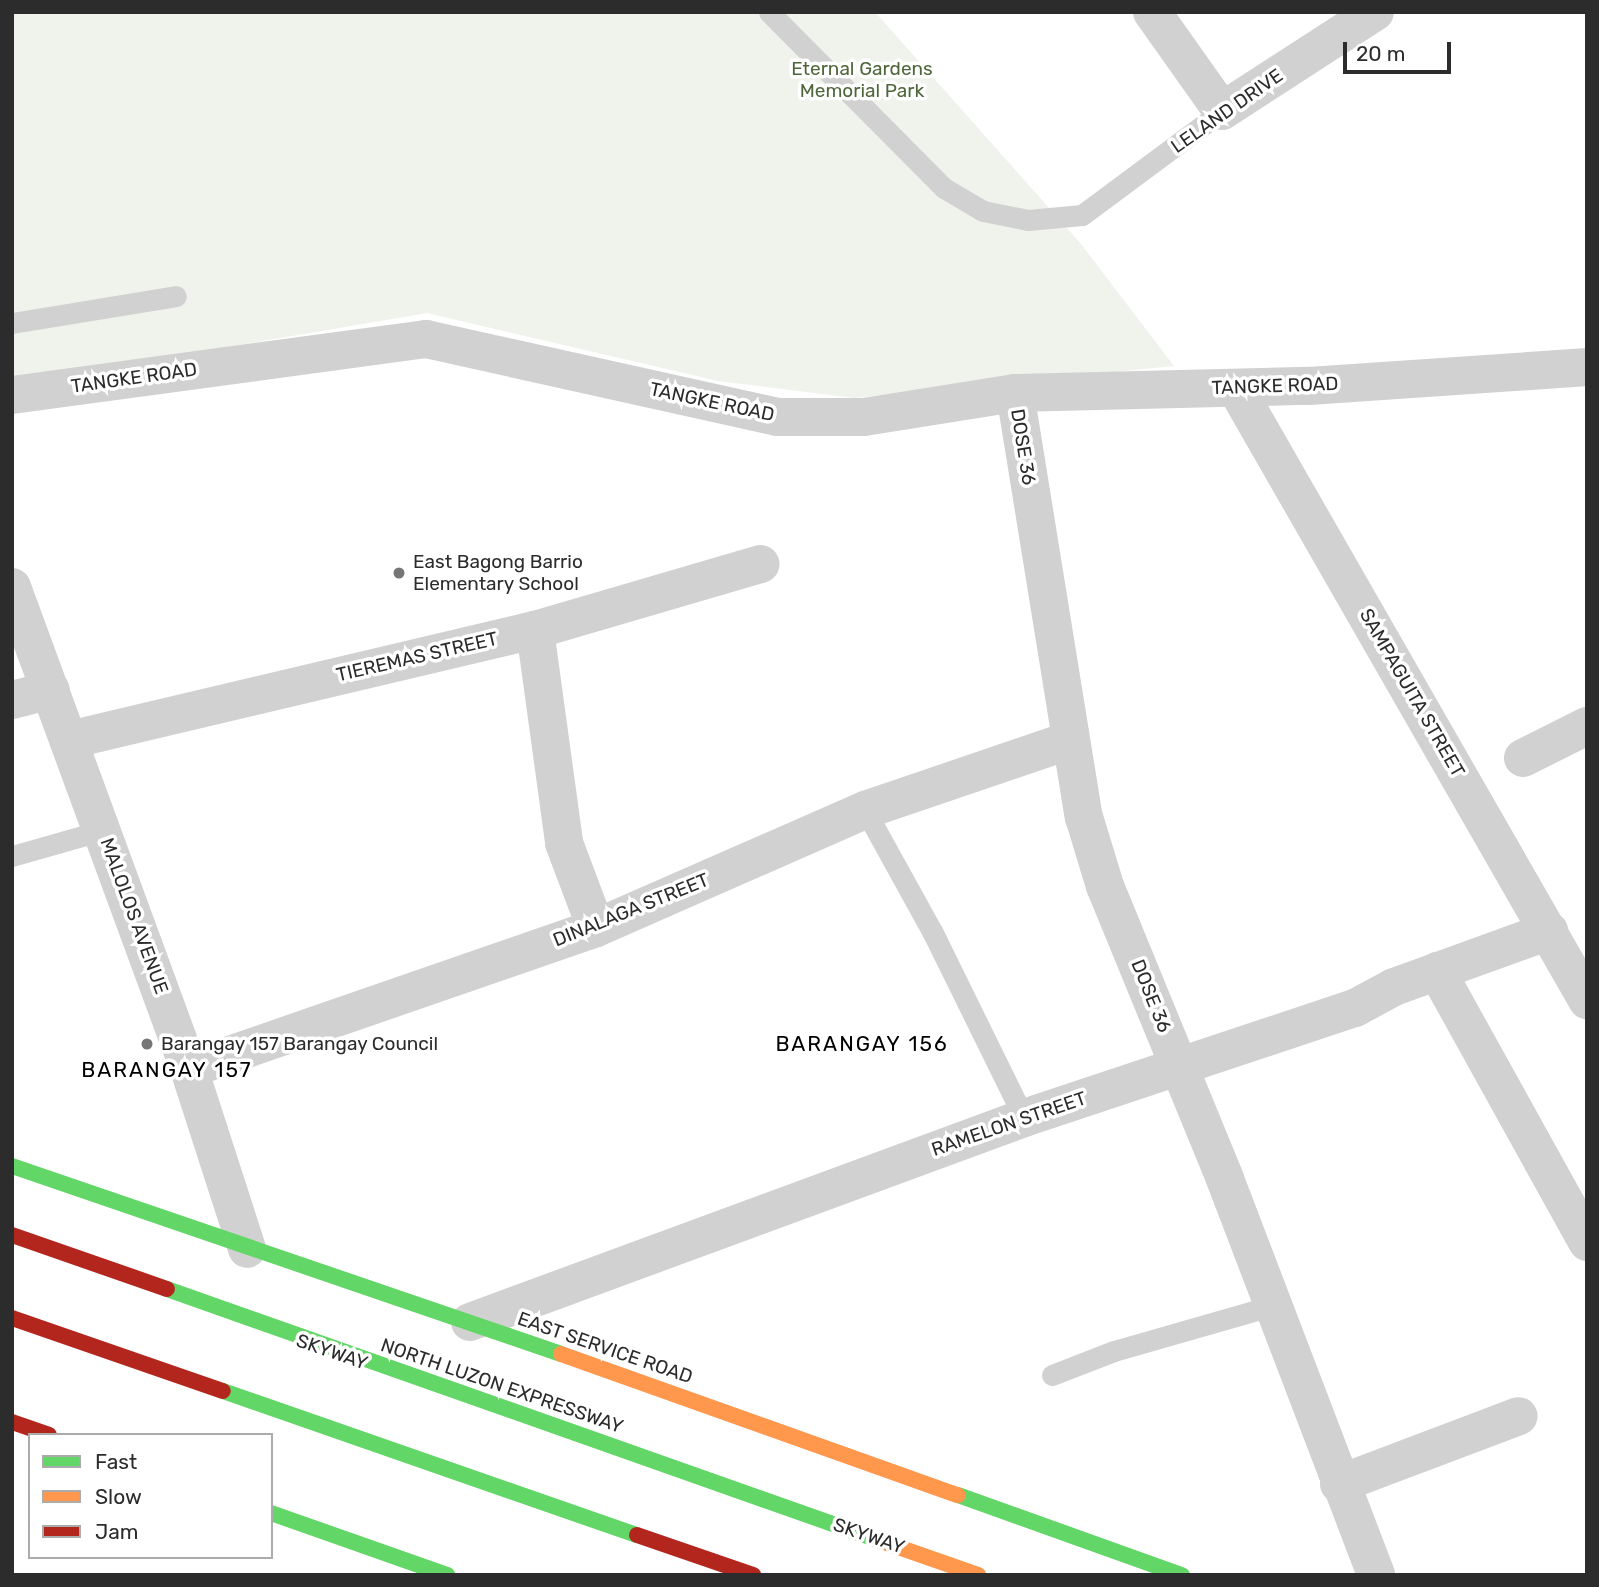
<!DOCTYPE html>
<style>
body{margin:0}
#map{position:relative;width:1599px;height:1587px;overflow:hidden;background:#fff;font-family:Rubik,sans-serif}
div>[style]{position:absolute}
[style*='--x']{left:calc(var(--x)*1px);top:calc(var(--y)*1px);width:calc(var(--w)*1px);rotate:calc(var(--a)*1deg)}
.green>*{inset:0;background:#eff3eb}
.lane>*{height:21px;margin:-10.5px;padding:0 10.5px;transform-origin:10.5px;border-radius:10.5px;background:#d1d1d1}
.street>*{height:38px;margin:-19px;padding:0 19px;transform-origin:19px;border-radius:19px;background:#d1d1d1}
.fast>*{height:16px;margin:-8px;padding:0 8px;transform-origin:8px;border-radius:8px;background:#63d668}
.slow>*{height:16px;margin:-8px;padding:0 8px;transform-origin:8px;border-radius:8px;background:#ff974d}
.jam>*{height:16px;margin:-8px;padding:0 8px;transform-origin:8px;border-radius:8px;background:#b3261e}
.dots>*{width:19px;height:19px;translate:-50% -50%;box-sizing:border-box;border:4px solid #fff;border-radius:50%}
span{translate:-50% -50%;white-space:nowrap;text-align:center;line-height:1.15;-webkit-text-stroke:7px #fff;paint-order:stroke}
.park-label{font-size:19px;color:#4f673a}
.street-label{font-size:19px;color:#2c2c2c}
.poi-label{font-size:19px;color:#2c2c2c}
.left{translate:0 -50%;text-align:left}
.neighbourhood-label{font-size:21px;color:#000;letter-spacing:2px}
.frame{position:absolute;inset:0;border:14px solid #2c2c2c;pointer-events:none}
.legend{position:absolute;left:28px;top:1433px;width:245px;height:126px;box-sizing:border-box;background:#fff;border:2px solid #ababab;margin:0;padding:9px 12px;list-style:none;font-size:21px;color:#2c2c2c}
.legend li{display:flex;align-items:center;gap:14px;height:35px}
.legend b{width:35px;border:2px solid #ababab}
.scale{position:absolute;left:1343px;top:42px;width:108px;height:32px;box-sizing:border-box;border:4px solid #2c2c2c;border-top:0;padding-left:9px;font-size:21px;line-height:24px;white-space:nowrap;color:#2c2c2c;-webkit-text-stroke:5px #fff;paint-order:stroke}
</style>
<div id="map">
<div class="green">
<div style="clip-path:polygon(12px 12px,875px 12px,1081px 244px,1174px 366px,854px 398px,718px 381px,427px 313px,12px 384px)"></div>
</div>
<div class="lane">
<div style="--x:769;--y:12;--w:248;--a:45.2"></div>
<div style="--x:944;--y:188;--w:45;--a:30.5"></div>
<div style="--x:983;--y:211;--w:46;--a:11.3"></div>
<div style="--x:1028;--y:220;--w:54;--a:-5.3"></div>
<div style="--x:1082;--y:215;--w:174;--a:-36.6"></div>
<div style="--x:12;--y:323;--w:166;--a:-9.3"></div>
<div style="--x:865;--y:810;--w:141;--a:61.1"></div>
<div style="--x:933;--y:933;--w:206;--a:63.8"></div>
<div style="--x:12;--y:856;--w:95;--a:-15.9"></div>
<div style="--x:1052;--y:1375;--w:66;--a:-21.2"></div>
<div style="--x:1114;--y:1351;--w:166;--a:-16"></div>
</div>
<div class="street">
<div style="--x:1152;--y:12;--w:121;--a:54.7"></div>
<div style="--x:1222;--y:111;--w:182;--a:-32.9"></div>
<div style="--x:1236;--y:388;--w:706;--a:60.16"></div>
<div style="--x:1015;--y:393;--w:430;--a:80.8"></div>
<div style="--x:1084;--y:817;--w:72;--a:73.1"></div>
<div style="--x:1105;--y:886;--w:317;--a:67.7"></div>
<div style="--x:1225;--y:1179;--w:424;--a:69.1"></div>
<div style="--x:12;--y:395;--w:418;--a:-7.7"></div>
<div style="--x:426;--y:339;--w:360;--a:12.5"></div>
<div style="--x:777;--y:417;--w:87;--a:0"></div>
<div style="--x:864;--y:417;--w:153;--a:-9"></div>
<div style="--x:1015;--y:393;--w:294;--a:-1.4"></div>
<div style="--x:1309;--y:386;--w:279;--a:-3.9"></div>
<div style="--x:12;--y:587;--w:513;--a:69.84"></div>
<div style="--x:189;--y:1069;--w:189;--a:72.1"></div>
<div style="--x:535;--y:630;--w:215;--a:82.2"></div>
<div style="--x:564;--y:843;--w:91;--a:69.4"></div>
<div style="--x:12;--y:700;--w:40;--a:-14.4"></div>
<div style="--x:69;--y:740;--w:479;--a:-13.3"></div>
<div style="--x:535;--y:630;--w:235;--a:-16.3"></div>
<div style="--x:1523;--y:758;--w:72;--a:-26.6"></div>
<div style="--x:1437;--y:971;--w:310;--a:61"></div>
<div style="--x:189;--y:1069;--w:431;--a:-19.1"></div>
<div style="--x:596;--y:928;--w:294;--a:-23.7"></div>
<div style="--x:865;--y:810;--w:214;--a:-18.8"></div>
<div style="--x:470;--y:1322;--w:590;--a:-20.22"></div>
<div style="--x:1024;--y:1118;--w:349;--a:-18.4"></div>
<div style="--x:1355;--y:1008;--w:44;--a:-28.3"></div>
<div style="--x:1394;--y:987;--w:165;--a:-19.9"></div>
<div style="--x:1339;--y:1484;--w:192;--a:-20.7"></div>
</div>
<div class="fast">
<div style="--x:12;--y:1166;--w:580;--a:18.9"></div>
<div style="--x:167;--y:1289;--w:757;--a:19.44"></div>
<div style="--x:223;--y:1391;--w:438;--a:19.2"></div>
<div style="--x:958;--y:1495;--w:238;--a:19.7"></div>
<div style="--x:271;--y:1513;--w:187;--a:19.4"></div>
</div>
<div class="slow">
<div style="--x:561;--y:1354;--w:421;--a:19.6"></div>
<div style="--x:881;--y:1541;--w:103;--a:19.3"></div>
</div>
<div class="jam">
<div style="--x:12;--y:1235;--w:164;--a:19.2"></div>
<div style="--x:12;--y:1318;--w:223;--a:19.1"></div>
<div style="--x:12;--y:1422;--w:39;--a:19"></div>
<div style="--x:637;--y:1535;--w:123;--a:19"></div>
</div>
<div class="dots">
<div style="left:399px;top:573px;background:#767676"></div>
<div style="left:147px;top:1044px;background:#767676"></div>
</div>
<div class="park-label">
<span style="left:862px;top:80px">Eternal Gardens<br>Memorial Park</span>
</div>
<div class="street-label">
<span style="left:1227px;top:111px;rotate:-35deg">LELAND DRIVE</span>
<span style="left:134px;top:378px;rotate:-8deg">TANGKE ROAD</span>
<span style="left:1275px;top:386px;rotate:-2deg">TANGKE ROAD</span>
<span style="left:712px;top:402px;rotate:12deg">TANGKE ROAD</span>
<span style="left:1023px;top:447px;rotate:81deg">DOSE 36</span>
<span style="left:417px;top:657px;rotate:-13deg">TIEREMAS STREET</span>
<span style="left:1412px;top:693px;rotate:60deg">SAMPAGUITA STREET</span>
<span style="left:631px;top:910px;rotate:-22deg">DINALAGA STREET</span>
<span style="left:134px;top:916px;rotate:70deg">MALOLOS AVENUE</span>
<span style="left:1151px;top:996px;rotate:68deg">DOSE 36</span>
<span style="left:1009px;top:1124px;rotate:-19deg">RAMELON STREET</span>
<span style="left:605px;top:1348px;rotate:19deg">EAST SERVICE ROAD</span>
<span style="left:332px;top:1352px;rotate:19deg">SKYWAY</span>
<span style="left:502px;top:1386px;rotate:19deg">NORTH LUZON EXPRESSWAY</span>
<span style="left:869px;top:1536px;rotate:19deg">SKYWAY</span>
</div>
<div class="poi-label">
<span class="left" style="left:413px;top:573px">East Bagong Barrio<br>Elementary School</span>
<span class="left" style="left:161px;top:1044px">Barangay 157 Barangay Council</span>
</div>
<div class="neighbourhood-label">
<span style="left:862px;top:1044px">BARANGAY 156</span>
<span style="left:167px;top:1070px">BARANGAY 157</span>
</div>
<div class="frame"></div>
<ul class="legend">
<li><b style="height:9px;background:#63d668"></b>Fast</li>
<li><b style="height:9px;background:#ff974d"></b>Slow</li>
<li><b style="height:9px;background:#b3261e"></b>Jam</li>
</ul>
<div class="scale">20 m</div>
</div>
